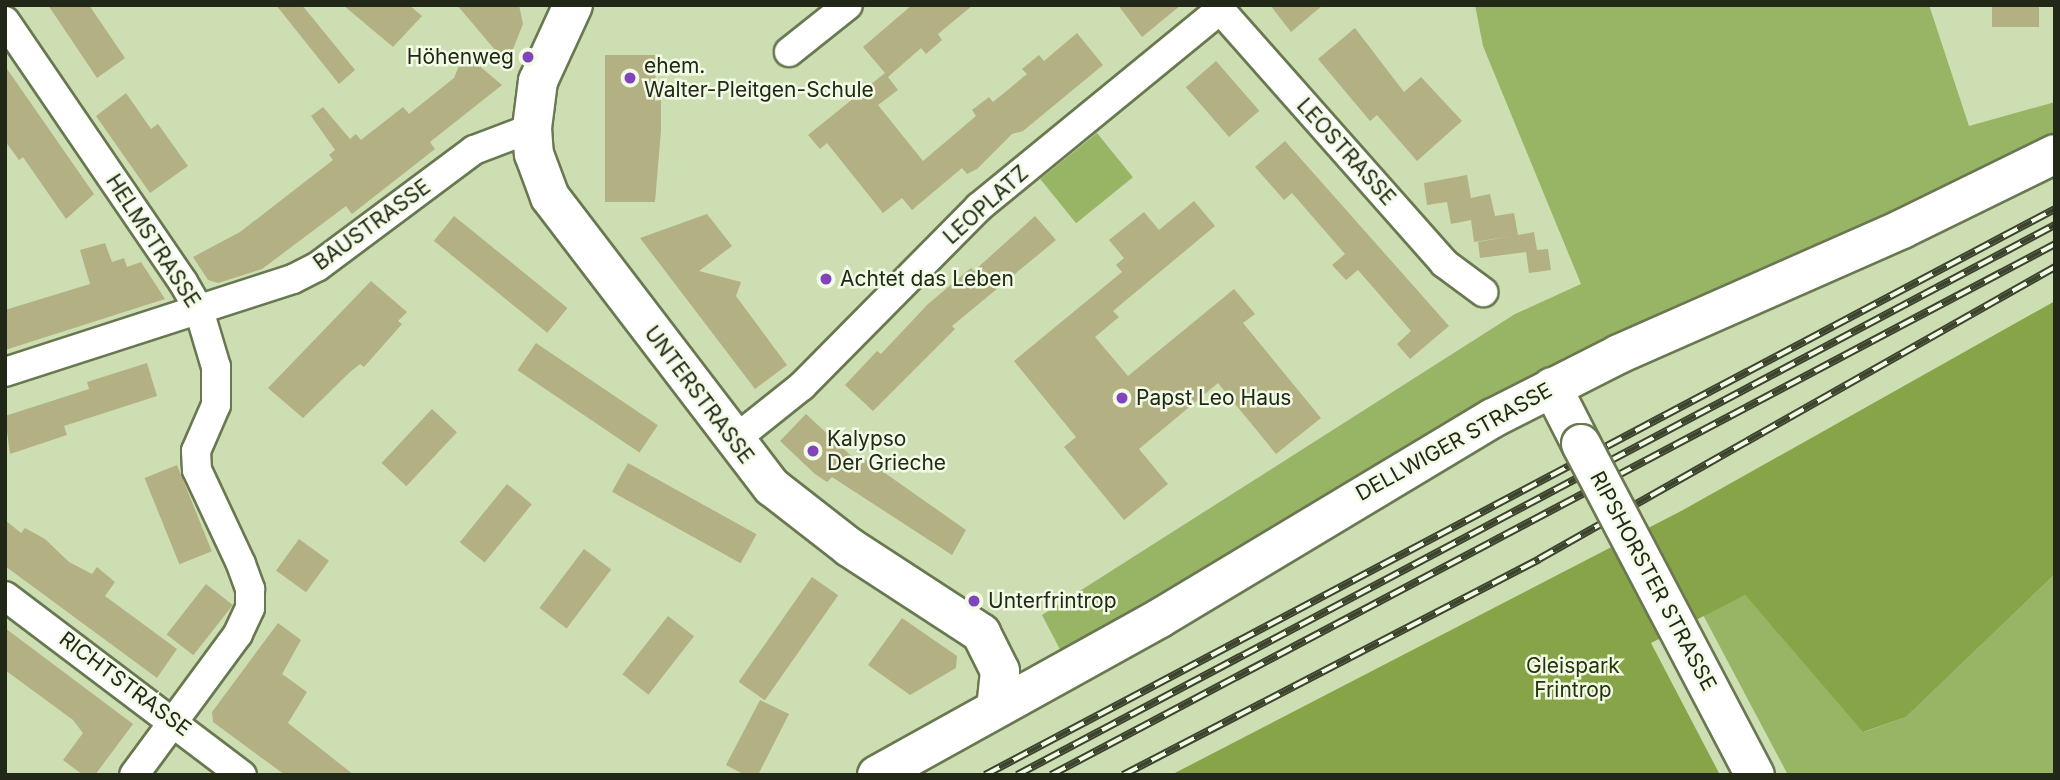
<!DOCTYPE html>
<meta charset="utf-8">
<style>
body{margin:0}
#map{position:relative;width:2060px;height:780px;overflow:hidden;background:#cddeb2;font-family:Inter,sans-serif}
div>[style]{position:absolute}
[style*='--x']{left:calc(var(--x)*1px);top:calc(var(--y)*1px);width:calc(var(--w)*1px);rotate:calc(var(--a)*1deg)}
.green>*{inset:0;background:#98b465;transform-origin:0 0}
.forest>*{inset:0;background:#87a548}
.building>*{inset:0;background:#b3b083;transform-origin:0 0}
.roads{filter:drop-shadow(2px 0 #697850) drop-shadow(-2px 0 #697850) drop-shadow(0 2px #697850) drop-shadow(0 -2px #697850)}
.street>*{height:28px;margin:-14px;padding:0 14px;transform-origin:14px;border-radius:14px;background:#fff}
.secondary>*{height:38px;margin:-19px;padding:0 19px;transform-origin:19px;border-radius:19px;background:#fff}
.rail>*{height:8px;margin-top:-4px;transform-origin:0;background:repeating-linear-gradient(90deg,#f2fbe5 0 16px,#3c442e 0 32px);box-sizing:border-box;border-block:2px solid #3c442e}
.bridges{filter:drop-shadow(2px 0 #697850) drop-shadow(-2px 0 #697850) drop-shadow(0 2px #697850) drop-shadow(0 -2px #697850)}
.secondary-bridge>*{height:38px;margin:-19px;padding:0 19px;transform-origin:19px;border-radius:19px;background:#fff}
.dots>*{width:19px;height:19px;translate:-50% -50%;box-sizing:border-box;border:4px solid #f2fbe5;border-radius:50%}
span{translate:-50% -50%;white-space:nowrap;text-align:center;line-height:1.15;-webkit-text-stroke:5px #f2fbe5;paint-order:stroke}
.poi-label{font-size:21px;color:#222817}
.right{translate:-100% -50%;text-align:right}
.left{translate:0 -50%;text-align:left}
.street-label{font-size:21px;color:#222817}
.park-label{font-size:21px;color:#26330b}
.frame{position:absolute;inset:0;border:7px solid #222817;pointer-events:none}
</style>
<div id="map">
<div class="green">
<div style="clip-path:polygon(1475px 5px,1929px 5px,1969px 126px,2055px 102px,2055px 145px,1065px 659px,1042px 615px,1515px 314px,1581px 284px,1483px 46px)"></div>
<div style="left:1097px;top:133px;width:57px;height:73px;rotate:51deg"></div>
<div style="clip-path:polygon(2055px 574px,2055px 775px,1788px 775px,1702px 613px,1745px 595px,1864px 732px,1906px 717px)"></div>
</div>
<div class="forest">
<div style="clip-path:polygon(2055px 301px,2055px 574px,1906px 717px,1863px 732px,1745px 595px,1651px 643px,1720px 775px,1171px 775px,1683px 510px)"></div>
</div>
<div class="building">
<div style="clip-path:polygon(48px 5px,89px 5px,125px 58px,97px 78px)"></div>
<div style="clip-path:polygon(276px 5px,302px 5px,355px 70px,339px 84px)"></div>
<div style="clip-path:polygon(343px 5px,409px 5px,422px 16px,393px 47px)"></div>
<div style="clip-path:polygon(457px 5px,519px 5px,523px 24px,507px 64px)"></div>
<div style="clip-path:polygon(912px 5px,973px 5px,938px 34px,942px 40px,926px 54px,921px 48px,888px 77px,898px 90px,878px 105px,923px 161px,976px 116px,972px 110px,989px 97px,993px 102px,1027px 74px,1022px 69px,1039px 55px,1044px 61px,1077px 33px,1103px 65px,1023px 131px,1012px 134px,977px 169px,967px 174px,962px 168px,912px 210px,902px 198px,883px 213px,827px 143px,820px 149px,808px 135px,885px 73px,863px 47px)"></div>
<div style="clip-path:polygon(1118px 5px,1181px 5px,1142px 37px)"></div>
<div style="clip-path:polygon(1270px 5px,1323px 5px,1291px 32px)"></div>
<div style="left:1992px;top:5px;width:47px;height:22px"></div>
<div style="clip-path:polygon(1355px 28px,1404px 92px,1421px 77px,1462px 121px,1417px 161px,1377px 115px,1370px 121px,1318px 59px)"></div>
<div style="clip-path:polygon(464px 53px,502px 85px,430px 142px,435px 149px,352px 214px,346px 206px,262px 269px,218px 283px,208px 280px,193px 257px,240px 232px,333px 160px,329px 155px,335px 150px,311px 116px,323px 107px,350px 139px,356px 134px,361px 140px,403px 107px,409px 114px,454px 78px)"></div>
<div style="clip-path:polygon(605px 55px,656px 55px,655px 101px,661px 100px,661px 130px,655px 202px,605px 202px)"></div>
<div style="left:1216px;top:61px;width:66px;height:40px;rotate:49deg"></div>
<div style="clip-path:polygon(5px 66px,94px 194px,66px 219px,23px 157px,19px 160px,5px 141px)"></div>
<div style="clip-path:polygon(126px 93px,151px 129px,158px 124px,188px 166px,150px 193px,96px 116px)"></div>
<div style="clip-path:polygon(1285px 141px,1449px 326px,1410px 359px,1397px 344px,1411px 331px,1358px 270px,1346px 280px,1332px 265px,1345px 254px,1292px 193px,1284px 200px,1255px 167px)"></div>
<div style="clip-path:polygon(1467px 175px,1471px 198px,1490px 194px,1495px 216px,1514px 213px,1518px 235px,1534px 232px,1537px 250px,1548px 249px,1551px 270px,1529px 273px,1526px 252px,1480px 258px,1478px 242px,1513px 236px,1474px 242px,1471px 220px,1451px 224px,1447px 202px,1427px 205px,1424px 183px)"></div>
<div style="clip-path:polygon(1194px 201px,1215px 226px,1113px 311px,1119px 317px,1095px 337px,1128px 376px,1234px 289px,1255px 314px,1243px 323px,1321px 418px,1276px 454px,1218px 383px,1139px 449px,1168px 484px,1124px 520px,1064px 447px,1076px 437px,1014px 361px,1122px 272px,1116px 265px,1124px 258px,1109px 240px,1144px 212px,1159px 230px)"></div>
<div style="clip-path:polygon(707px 214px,732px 246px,699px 271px,741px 282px,736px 296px,787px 365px,755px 389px,640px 238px)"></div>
<div style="left:454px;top:216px;width:146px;height:32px;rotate:39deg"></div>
<div style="clip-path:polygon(1035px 216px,1056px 240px,952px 326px,955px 329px,873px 411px,845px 385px,877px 351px,881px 354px,928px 304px,971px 268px,974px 271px)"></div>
<div style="clip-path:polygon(105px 243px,112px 262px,124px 258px,127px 267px,141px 262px,165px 299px,5px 350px,5px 310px,90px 284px,80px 250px)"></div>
<div style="clip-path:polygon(371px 281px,407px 312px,398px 321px,402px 324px,364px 367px,360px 364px,350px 372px,303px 418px,268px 388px)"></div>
<div style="left:536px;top:343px;width:147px;height:33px;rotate:34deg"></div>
<div style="clip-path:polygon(147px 363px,157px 396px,64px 426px,67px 435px,10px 454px,5px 416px,89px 389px,87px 382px)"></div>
<div style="left:432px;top:409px;width:34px;height:74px;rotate:43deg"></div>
<div style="clip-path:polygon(806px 414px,861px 465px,865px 459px,966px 530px,952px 555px,832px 477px,827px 482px,815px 474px,780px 441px)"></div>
<div style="left:628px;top:463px;width:147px;height:33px;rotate:29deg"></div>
<div style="left:177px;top:465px;width:93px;height:35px;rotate:68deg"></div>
<div style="left:507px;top:484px;width:32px;height:75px;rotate:39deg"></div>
<div style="clip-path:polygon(5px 520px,21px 533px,25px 528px,45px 539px,69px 562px,92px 574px,97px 567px,115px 582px,105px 596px,177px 649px,157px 678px,5px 566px)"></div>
<div style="left:299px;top:539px;width:37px;height:39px;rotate:36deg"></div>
<div style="left:584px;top:549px;width:34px;height:74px;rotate:37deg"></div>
<div style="left:812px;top:577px;width:32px;height:128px;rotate:35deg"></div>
<div style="left:206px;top:584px;width:34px;height:64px;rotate:38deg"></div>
<div style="left:668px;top:616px;width:33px;height:74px;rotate:38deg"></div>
<div style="clip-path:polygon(902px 618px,957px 656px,956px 668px,910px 695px,868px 665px)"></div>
<div style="clip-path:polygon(278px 623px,301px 640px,282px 674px,307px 692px,288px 723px,354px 775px,285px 775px,213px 722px,212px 712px)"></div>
<div style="clip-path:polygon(5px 628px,133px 724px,95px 775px,83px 775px,63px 760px,83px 733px,73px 720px,5px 670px)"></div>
<div style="clip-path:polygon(760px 700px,789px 714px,758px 775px,745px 775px,726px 765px)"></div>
</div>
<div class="roads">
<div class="street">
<div style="--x:1216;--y:5;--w:344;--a:48.5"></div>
<div style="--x:1444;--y:263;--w:49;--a:36.6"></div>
<div style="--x:5;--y:21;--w:316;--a:55.7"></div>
<div style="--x:183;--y:282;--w:32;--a:60"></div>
<div style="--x:199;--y:310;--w:59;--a:73.4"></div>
<div style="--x:216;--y:367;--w:38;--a:90"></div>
<div style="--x:216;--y:405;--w:50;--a:113.5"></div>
<div style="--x:196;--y:451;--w:19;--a:87"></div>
<div style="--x:197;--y:470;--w:104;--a:64.9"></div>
<div style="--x:241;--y:564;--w:27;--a:70"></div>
<div style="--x:250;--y:589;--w:19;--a:90"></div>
<div style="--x:250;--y:608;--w:29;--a:115"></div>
<div style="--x:238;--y:634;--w:175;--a:126.4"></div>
<div style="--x:789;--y:52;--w:75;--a:-38.5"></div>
<div style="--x:5;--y:372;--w:303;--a:-17.9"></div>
<div style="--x:293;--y:279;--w:27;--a:-27"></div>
<div style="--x:317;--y:267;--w:196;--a:-36.7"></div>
<div style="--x:474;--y:150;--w:62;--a:-20.8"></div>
<div style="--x:733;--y:441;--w:88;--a:-38.6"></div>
<div style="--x:802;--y:386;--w:252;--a:-45.3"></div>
<div style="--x:979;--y:207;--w:311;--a:-39.3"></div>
<div style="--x:5;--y:596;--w:297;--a:37.1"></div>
</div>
<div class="secondary">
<div style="--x:573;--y:5;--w:84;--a:114.7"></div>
<div style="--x:538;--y:81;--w:47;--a:97.3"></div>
<div style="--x:532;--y:128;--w:26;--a:86"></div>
<div style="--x:534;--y:154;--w:46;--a:69.6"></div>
<div style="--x:550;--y:197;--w:365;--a:52.6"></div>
<div style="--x:772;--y:487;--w:98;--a:37.9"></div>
<div style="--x:849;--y:547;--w:158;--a:33.1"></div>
<div style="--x:981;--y:633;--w:42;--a:63.4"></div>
<div style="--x:1000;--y:671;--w:36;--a:96"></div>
<div style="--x:1552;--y:387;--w:64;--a:63"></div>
<div style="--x:877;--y:775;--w:324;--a:-29"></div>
<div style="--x:1160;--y:618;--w:388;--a:-31"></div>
<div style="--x:1493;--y:418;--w:141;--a:-26.9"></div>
<div style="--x:1619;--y:354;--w:309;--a:-23.8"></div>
<div style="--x:1902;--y:229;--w:170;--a:-26.1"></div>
</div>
</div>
<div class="rail">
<div style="--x:985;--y:775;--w:1210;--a:-27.88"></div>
<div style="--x:1017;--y:775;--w:1175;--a:-27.92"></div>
<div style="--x:1051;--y:775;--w:1136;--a:-27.87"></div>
<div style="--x:1123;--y:775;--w:469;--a:-27.4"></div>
<div style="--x:1539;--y:559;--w:593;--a:-29.51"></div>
</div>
<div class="bridges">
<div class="secondary-bridge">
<div style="--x:1581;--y:444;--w:374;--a:62.3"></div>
</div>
</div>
<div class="dots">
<div style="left:528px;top:57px;background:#8144ba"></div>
<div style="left:630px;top:78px;background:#8144ba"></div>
<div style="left:826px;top:279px;background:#8144ba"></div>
<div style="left:1122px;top:398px;background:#8144ba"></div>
<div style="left:813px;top:451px;background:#8144ba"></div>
<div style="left:974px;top:601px;background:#8144ba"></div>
</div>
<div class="poi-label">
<span class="right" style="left:514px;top:57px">Höhenweg</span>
<span class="left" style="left:644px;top:78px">ehem.<br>Walter-Pleitgen-Schule</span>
<span class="left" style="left:840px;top:279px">Achtet das Leben</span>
<span class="left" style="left:1136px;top:398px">Papst Leo Haus</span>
<span class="left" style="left:827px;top:451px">Kalypso<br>Der Grieche</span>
<span class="left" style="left:988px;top:601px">Unterfrintrop</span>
</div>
<div class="street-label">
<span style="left:1346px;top:152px;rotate:48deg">LEOSTRASSE</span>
<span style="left:986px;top:205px;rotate:-42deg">LEOPLATZ</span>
<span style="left:372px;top:225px;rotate:-36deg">BAUSTRASSE</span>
<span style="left:153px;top:241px;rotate:57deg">HELMSTRASSE</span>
<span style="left:699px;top:395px;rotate:53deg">UNTERSTRASSE</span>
<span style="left:1454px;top:442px;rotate:-29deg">DELLWIGER STRASSE</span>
<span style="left:1653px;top:581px;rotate:62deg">RIPSHORSTER STRASSE</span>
<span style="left:125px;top:684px;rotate:37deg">RICHTSTRASSE</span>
</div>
<div class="park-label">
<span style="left:1573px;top:678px">Gleispark<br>Frintrop</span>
</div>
<div class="frame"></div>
</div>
